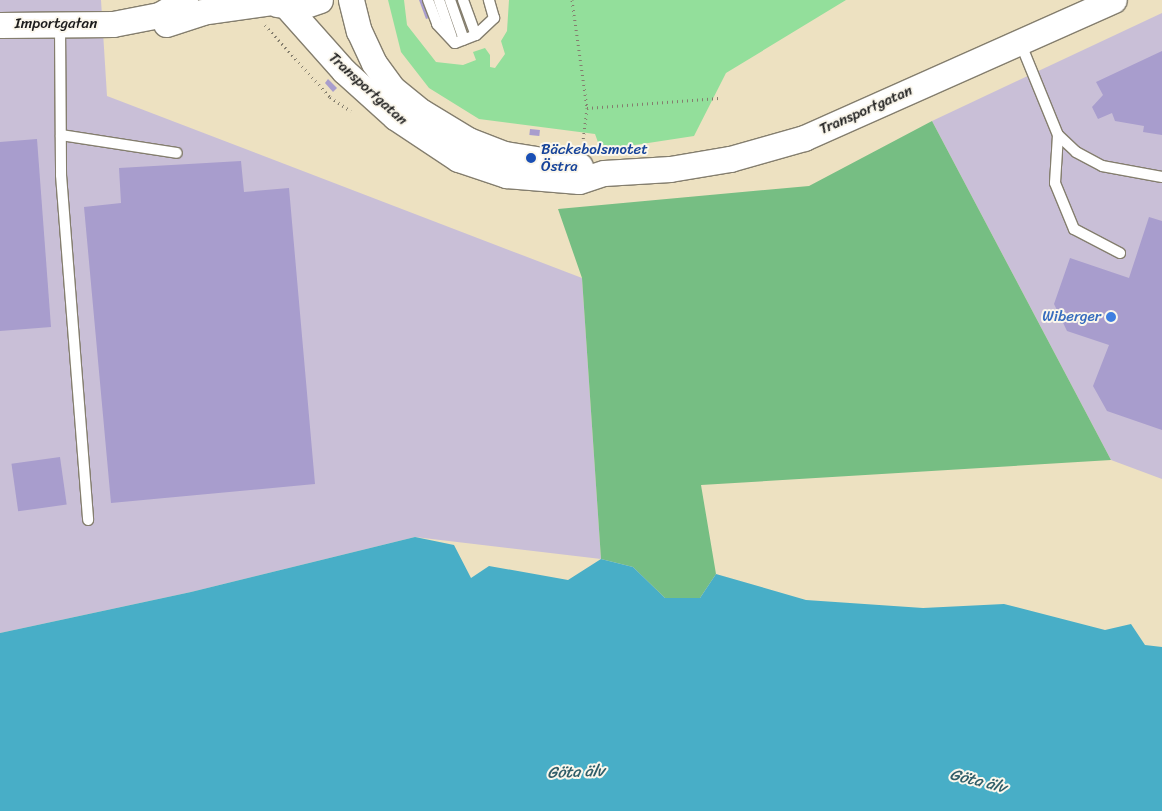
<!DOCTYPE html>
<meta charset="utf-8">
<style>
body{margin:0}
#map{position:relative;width:1162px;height:811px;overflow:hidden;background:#ede1c1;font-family:Sriracha,sans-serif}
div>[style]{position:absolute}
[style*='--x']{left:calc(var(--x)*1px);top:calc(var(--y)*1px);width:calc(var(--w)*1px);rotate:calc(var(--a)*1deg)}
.industrial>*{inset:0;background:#c9bfd7}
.green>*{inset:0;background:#93df9b}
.forest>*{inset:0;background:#76be83}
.water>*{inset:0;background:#48aec7}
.building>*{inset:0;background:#a89dcd;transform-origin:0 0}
.path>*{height:3px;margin-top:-1.5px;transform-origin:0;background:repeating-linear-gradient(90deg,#847e6e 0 1px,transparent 0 5px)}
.roads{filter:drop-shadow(1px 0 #847e6e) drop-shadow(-1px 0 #847e6e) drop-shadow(0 1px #847e6e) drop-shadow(0 -1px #847e6e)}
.service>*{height:10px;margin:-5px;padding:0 5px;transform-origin:5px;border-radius:5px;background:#fff}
.tertiary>*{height:25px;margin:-12.5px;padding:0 12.5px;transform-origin:12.5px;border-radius:12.5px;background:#fff}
.dots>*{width:14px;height:14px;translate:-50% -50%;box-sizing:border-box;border:2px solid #fbf7ec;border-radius:50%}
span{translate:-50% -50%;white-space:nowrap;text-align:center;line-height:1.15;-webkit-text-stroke:4px #fbf7ec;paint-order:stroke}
.street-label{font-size:15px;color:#1c1c1c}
.transit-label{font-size:15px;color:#164399}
.left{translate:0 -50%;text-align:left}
.shop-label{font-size:15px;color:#366cbe}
.right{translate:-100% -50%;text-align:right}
.water-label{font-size:16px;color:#305e69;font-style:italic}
</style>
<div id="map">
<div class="industrial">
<div style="clip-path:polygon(0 0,101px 0,107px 96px,582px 278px,601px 559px,415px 537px,191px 592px,0 633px)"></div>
<div style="clip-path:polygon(1162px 13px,1162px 479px,1111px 460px,932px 121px)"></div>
</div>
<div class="green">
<div style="clip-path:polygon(388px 0,404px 0,407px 25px,436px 62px,463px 65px,476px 60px,473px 52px,485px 48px,490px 55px,490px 67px,495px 68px,505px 54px,501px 41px,507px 31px,509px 0,846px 0,726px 73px,694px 136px,622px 147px,599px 145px,595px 134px,479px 119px,429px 88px,401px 52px)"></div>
</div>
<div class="forest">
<div style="clip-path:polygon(932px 121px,1111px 460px,701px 485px,716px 574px,700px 598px,665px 598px,633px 567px,601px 559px,582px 278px,558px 209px,809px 186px)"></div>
</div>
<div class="water">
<div style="clip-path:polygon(415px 537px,454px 545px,471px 578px,489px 566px,568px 580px,601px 559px,633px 567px,665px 598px,700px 598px,716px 574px,806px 600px,923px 608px,1004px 604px,1105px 630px,1131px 624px,1145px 645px,1162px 647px,1162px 811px,0 811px,0 633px,191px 592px)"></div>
</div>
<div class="building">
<div style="clip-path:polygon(419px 0,466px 0,468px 4px,426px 19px)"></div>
<div style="clip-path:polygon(1162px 51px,1162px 135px,1143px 132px,1144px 126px,1115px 121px,1112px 113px,1098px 119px,1092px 107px,1103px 95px,1096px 82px)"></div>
<div style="clip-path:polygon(328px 79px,337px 88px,333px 92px,325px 83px)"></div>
<div style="left:530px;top:129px;width:10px;height:6px;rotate:6deg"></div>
<div style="clip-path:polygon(37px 139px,51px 327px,0 331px,0 142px)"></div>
<div style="clip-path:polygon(241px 161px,244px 192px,289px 188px,315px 484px,111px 503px,84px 207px,121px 203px,119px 168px)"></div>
<div style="clip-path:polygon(1149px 217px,1162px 221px,1162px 430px,1107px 411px,1093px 386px,1109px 345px,1067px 331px,1054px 304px,1070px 258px,1129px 278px)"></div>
<div style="left:60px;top:457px;width:48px;height:49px;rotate:82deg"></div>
</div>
<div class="path">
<div style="--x:572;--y:0;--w:109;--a:82.1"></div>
<div style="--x:587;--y:108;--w:35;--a:97"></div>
<div style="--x:265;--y:25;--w:97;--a:47.9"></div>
<div style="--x:330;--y:97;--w:25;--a:34"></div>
<div style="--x:587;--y:108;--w:132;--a:-4.3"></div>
</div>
<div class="roads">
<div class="service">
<div style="--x:428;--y:0;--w:26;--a:69"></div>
<div style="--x:437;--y:24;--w:26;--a:47"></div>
<div style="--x:455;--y:43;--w:22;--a:-21"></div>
<div style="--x:476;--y:35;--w:25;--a:-43"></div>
<div style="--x:494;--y:18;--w:19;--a:-106"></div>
<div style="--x:439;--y:0;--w:39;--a:71"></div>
<div style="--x:450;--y:0;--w:42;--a:70.7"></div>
<div style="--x:463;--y:0;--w:37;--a:70"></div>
<div style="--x:60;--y:25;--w:150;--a:89.6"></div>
<div style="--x:61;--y:175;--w:346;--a:85.5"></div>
<div style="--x:1020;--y:42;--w:100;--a:67.8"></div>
<div style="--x:1058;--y:135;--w:25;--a:43"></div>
<div style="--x:1076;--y:152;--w:30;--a:28"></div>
<div style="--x:1102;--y:166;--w:61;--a:10.4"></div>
<div style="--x:61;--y:135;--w:117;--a:8.8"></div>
<div style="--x:1058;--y:135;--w:48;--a:93.6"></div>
<div style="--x:1055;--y:183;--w:50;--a:67.6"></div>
<div style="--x:1074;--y:229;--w:52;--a:27.6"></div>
</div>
<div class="tertiary">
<div style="--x:351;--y:0;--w:32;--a:76"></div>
<div style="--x:359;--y:31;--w:35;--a:65"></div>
<div style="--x:374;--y:63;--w:31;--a:54"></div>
<div style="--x:392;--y:88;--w:38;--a:39"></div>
<div style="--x:422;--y:112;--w:54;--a:31.3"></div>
<div style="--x:468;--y:140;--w:40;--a:21"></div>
<div style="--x:505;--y:154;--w:76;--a:9.1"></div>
<div style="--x:277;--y:4;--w:23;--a:7"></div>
<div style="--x:300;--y:7;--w:21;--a:-19"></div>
<div style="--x:287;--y:7;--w:86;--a:48.3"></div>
<div style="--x:344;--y:71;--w:69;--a:42"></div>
<div style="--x:395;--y:117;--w:76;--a:33.7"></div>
<div style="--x:458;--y:159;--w:51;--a:18.4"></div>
<div style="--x:506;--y:175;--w:73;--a:4.7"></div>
<div style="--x:579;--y:181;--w:26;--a:-18"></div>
<div style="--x:604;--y:173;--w:66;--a:-3.5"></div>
<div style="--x:670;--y:169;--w:61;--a:-9.5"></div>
<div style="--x:730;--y:159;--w:77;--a:-15.8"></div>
<div style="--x:804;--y:138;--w:339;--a:-24"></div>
<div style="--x:166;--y:24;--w:38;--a:-18"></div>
<div style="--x:202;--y:12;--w:70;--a:-8.2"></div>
<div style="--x:0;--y:25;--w:113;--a:-0.5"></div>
<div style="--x:113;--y:24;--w:47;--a:-11.1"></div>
<div style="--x:159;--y:15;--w:30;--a:-30"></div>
</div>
</div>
<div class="dots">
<div style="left:531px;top:158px;background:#1a4fb4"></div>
<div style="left:1111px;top:317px;background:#3f7fe0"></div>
</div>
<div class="street-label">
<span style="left:56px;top:24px">Importgatan</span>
<span style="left:368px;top:89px;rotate:42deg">Transportgatan</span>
<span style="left:866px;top:110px;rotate:-24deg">Transportgatan</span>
</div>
<div class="transit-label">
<span class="left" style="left:541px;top:158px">Bäckebolsmotet<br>Östra</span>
</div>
<div class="shop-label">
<span class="right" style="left:1101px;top:317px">Wiberger</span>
</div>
<div class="water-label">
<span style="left:576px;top:772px;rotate:-2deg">Göta älv</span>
<span style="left:978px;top:781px;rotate:14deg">Göta älv</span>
</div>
</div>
